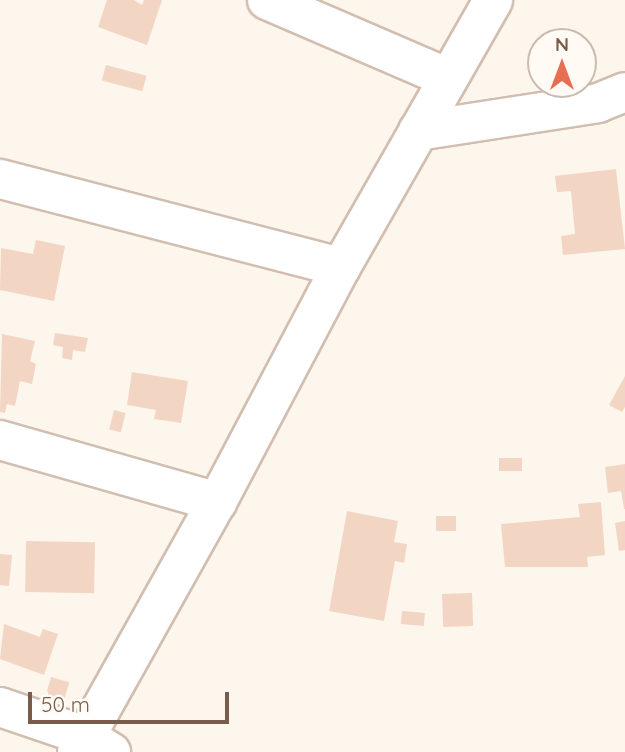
<!DOCTYPE html>
<style>
body{margin:0}
#map{position:relative;width:625px;height:752px;overflow:hidden;background:#fdf6ec;font-family:Quicksand,sans-serif}
div>[style]{position:absolute}
[style*='--x']{left:calc(var(--x)*1px);top:calc(var(--y)*1px);width:calc(var(--w)*1px);rotate:calc(var(--a)*1deg)}
.building>*{inset:0;background:#f3d5c3;transform-origin:0 0}
.roads{filter:drop-shadow(2px 0 #d1beb0) drop-shadow(-2px 0 #d1beb0) drop-shadow(0 2px #d1beb0) drop-shadow(0 -2px #d1beb0)}
.minor>*{height:38px;margin:-19px;padding:0 19px;transform-origin:19px;border-radius:19px;background:#fff}
span{translate:-50% -50%;white-space:nowrap;text-align:center;line-height:1.15;-webkit-text-stroke:5px #fffaf3;paint-order:stroke}
.north{position:absolute;left:527px;top:28px;width:70px;height:70px;box-sizing:border-box;background:#fffaf3;border:2px solid #cabbb1;border-radius:50%;rotate:0deg;font-size:19px;font-weight:700;line-height:28px;text-align:center;color:#7a5c4d}
.north::after{content:'';display:block;margin:auto;width:24px;height:32px;background:#e76f51;clip-path:polygon(50% 0,100% 100%,50% 72%,0 100%)}
.scale{position:absolute;left:28px;top:692px;width:201px;height:32px;box-sizing:border-box;border:4px solid #7a5c4d;border-top:0;padding-left:9px;font-size:21px;line-height:24px;white-space:nowrap;color:#7a5c4d;-webkit-text-stroke:5px #fffaf3;paint-order:stroke}
</style>
<div id="map">
<div class="building">
<div style="clip-path:polygon(107px 0,134px 0,142px 5px,144px 0,162px 0,147px 45px,98px 27px)"></div>
<div style="left:106px;top:65px;width:42px;height:16px;rotate:15deg"></div>
<div style="clip-path:polygon(616px 169px,625px 249px,563px 255px,561px 236px,575px 234px,571px 191px,557px 192px,555px 176px)"></div>
<div style="clip-path:polygon(36px 240px,65px 246px,54px 301px,0 290px,1px 248px,33px 254px)"></div>
<div style="clip-path:polygon(55px 333px,88px 338px,85px 352px,73px 350px,72px 360px,62px 358px,63px 347px,53px 345px)"></div>
<div style="clip-path:polygon(2px 334px,35px 341px,30px 361px,36px 364px,32px 384px,20px 381px,15px 406px,7px 404px,5px 413px,0 412px)"></div>
<div style="clip-path:polygon(132px 372px,188px 381px,181px 423px,154px 419px,156px 410px,127px 405px)"></div>
<div style="clip-path:polygon(625px 376px,625px 407px,622px 412px,609px 405px)"></div>
<div style="left:114px;top:410px;width:12px;height:20px;rotate:14deg"></div>
<div style="left:522px;top:458px;width:13px;height:23px;rotate:90deg"></div>
<div style="clip-path:polygon(625px 464px,625px 509px,624px 509px,621px 491px,608px 493px,605px 467px)"></div>
<div style="clip-path:polygon(601px 502px,605px 555px,587px 557px,588px 567px,505px 567px,501px 524px,580px 517px,578px 504px)"></div>
<div style="clip-path:polygon(347px 511px,398px 521px,394px 542px,407px 544px,404px 563px,395px 561px,384px 621px,329px 611px)"></div>
<div style="left:456px;top:516px;width:15px;height:20px;rotate:90deg"></div>
<div style="clip-path:polygon(625px 521px,625px 550px,619px 551px,615px 523px)"></div>
<div style="left:26px;top:541px;width:69px;height:51px;rotate:1deg"></div>
<div style="clip-path:polygon(0 554px,12px 555px,9px 586px,0 585px)"></div>
<div style="left:472px;top:593px;width:33px;height:30px;rotate:88deg"></div>
<div style="left:402px;top:611px;width:23px;height:13px;rotate:5deg"></div>
<div style="clip-path:polygon(4px 624px,40px 637px,43px 629px,58px 634px,44px 675px,0 659px)"></div>
<div style="left:51px;top:677px;width:19px;height:19px;rotate:16deg"></div>
</div>
<div class="roads">
<div class="minor">
<div style="--x:267;--y:0;--w:197;--a:23.3"></div>
<div style="--x:418;--y:131;--w:182;--a:-8.8"></div>
<div style="--x:598;--y:103;--w:29;--a:-22"></div>
<div style="--x:0;--y:179;--w:352;--a:14.5"></div>
<div style="--x:0;--y:440;--w:226;--a:15.9"></div>
<div style="--x:0;--y:707;--w:90;--a:18.8"></div>
<div style="--x:85;--y:736;--w:31;--a:32"></div>
<div style="--x:77;--y:752;--w:287;--a:-60.8"></div>
<div style="--x:217;--y:502;--w:266;--a:-62.2"></div>
<div style="--x:341;--y:267;--w:307;--a:-60.3"></div>
</div>
</div>
<div class="north">N</div>
<div class="scale">50 m</div>
</div>
